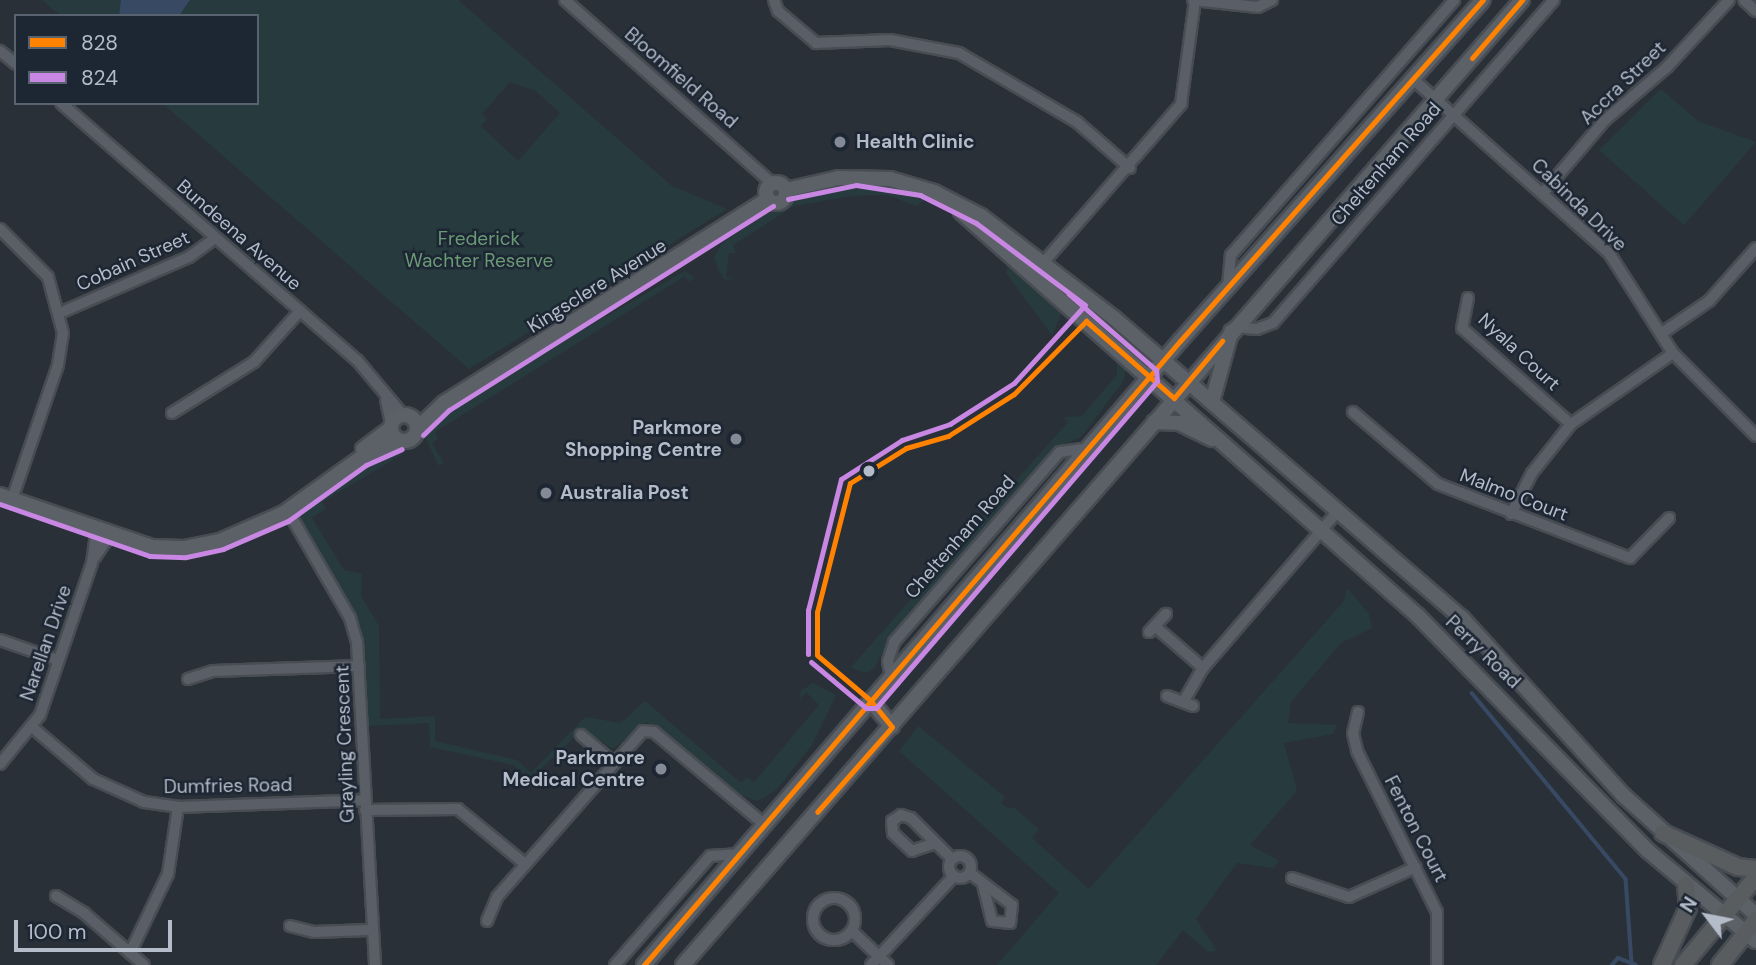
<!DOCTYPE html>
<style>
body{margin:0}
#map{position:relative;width:1756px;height:965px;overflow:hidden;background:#2a3038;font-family:"DM Sans",sans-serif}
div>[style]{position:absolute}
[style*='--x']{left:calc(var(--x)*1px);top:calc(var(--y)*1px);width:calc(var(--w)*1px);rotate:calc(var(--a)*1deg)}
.green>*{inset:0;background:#273a3e}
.water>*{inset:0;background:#384963}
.stream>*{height:3.5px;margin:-1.75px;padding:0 1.75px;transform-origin:1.75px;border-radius:1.75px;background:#384963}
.roads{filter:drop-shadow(2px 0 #484c53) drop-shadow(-2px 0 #484c53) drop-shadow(0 2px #484c53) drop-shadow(0 -2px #484c53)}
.minor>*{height:10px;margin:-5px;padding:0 5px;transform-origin:5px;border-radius:5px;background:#5a5e66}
.minor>.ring{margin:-5px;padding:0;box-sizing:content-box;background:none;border:10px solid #5a5e66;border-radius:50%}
.major>*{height:14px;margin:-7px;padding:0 7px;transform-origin:7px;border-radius:7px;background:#5c6168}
.major>.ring{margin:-7px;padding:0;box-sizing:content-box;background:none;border:14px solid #5c6168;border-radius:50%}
.highway>*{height:16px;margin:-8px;padding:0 8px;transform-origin:8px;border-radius:8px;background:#5a5d60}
.bus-1>*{height:5px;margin:-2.5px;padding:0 2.5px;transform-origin:2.5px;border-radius:2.5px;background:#ff8200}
.bus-2>*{height:5px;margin:-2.5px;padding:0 2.5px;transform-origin:2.5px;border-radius:2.5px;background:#c787e3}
.dots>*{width:19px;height:19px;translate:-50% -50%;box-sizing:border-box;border:4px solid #1d2633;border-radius:50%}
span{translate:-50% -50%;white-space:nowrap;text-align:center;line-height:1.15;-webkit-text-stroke:5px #1d2633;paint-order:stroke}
.street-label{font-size:19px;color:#b4bcc9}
.poi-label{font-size:19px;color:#b4bcc9;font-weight:700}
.left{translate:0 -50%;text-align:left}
.right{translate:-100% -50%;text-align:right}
.park-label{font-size:19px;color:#6b9a76}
.legend{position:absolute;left:14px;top:14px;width:245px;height:91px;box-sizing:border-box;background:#1d2633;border:2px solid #59626f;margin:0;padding:9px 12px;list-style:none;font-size:21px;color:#b4bcc9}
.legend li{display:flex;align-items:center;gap:14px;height:35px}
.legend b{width:35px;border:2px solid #59626f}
.north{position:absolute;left:1672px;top:881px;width:70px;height:70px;-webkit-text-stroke:5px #1d2633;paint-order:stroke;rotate:302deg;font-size:19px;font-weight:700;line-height:28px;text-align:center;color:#b4bcc9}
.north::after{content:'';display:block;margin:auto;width:24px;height:32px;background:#b4bcc9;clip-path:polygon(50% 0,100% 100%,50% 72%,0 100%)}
.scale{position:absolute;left:14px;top:920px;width:158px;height:32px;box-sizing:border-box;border:4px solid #b4bcc9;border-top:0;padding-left:9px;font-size:21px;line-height:24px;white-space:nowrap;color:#b4bcc9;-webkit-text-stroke:5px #1d2633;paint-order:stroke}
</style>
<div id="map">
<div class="green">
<div style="clip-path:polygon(42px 0,121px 0,121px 6px,119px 16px,61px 16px)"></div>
<div style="clip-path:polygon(evenodd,190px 0,458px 0,672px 186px,727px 209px,469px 369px,162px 103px,257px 103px,257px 16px,179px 16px,190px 0,510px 82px,536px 91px,560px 113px,518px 161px,481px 126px,487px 119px,482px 114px,510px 82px)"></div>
<div style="clip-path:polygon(1661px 89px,1698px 121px,1756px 142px,1684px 225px,1599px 150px)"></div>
<div style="clip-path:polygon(876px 186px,925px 199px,917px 206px,886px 195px,852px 196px,794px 206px,733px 245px,736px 253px,729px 253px,726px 276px,733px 279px,725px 280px,719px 271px,714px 258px,722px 243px,795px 195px)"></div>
<div style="clip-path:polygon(1008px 265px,1062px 313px,1052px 335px,1006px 273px)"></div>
<div style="clip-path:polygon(685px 271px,695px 278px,689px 282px,685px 276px,435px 432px,438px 439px,432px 443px,444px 463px,439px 466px,425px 437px,443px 410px)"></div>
<div style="clip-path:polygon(1117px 358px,1126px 366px,1124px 380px,1081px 437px,1055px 449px,889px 640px,875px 667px,867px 673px,856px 670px,851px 667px,1068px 422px,1063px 417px,1082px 416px,1117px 375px)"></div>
<div style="clip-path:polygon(395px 450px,403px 454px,322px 502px,326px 508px,312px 518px,344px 570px,362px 574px,361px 596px,379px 626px,380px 719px,435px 716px,435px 741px,517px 760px,531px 773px,585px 717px,621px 723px,645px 701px,741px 783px,747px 777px,754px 782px,819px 705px,806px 692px,799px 700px,801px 691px,813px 683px,836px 695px,812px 745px,776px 790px,758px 801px,741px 795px,647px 722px,613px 749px,583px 729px,530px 779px,513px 765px,430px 747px,429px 723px,369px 726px,361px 627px,295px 512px,362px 462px)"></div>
<div style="clip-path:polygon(1347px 588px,1369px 614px,1372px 628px,1341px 643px,1291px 702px,1288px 723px,1337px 725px,1333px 734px,1284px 743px,1297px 791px,1250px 845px,1279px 861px,1273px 868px,1237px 863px,1196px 919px,1217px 951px,1208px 952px,1183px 930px,1156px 965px,997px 965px,1059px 893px,899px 751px,918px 726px,1005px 797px,1001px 803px,1007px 808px,1015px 808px,1039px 829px,1032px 838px,1089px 889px,1344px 601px)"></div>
</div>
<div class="water">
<div style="clip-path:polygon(121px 0,190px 0,179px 16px,119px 16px)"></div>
</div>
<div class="stream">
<div style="--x:1472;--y:693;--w:241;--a:50.4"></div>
<div style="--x:1626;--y:879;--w:84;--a:85.9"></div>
<div style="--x:1612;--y:965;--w:9;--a:-49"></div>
<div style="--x:1618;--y:958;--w:19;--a:21"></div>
</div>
<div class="roads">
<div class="minor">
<div style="--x:565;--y:0;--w:278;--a:41.5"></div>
<div style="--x:774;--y:0;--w:12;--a:70"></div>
<div style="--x:778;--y:11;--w:50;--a:40.1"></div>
<div style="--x:816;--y:43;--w:74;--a:-2.3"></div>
<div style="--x:890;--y:40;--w:70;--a:10.7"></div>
<div style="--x:959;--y:53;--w:137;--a:30.3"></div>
<div style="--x:1077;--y:122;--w:70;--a:41"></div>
<div style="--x:1193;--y:0;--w:65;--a:6.1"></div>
<div style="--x:1258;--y:7;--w:16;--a:-27"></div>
<div style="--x:1744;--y:0;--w:16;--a:43"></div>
<div style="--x:0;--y:51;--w:21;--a:39"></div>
<div style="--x:1414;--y:80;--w:261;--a:41.6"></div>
<div style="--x:1609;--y:253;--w:119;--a:57.4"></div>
<div style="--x:1673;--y:353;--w:117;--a:45"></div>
<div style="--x:61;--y:103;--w:392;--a:41"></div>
<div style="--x:357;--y:360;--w:72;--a:50.1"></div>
<div style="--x:1543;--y:193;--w:96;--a:-49.7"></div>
<div style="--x:1605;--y:120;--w:82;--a:-40.5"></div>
<div style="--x:1667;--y:67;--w:91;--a:-47.2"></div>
<div style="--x:0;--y:229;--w:68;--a:45"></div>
<div style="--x:48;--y:277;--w:58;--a:75"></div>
<div style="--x:63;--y:333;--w:32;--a:99"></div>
<div style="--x:58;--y:365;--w:142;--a:108.9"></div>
<div style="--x:1043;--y:263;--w:211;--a:-49"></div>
<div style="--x:1181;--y:104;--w:105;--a:-82.3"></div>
<div style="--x:1228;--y:287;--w:32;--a:-85"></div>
<div style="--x:1231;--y:255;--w:339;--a:-48.8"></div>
<div style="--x:1468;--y:298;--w:31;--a:101"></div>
<div style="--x:1462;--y:328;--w:145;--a:41.4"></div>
<div style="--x:62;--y:312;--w:138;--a:-23.4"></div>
<div style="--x:189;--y:257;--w:32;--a:-36"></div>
<div style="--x:1234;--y:327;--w:23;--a:5"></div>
<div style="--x:1257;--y:329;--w:17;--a:-21"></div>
<div style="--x:1273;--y:323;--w:428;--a:-49"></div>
<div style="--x:1662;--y:333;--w:57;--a:-34.2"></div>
<div style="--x:1709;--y:301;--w:71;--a:-48.4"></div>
<div style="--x:386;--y:400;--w:24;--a:78"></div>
<div style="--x:1353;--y:412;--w:111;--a:40.3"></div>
<div style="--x:1438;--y:484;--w:206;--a:21.1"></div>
<div style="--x:1630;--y:558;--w:56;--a:-45.7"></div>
<div style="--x:172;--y:413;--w:97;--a:-31.9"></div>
<div style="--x:254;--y:362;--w:69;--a:-48"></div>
<div style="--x:288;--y:511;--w:124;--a:59.9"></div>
<div style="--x:350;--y:618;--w:25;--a:74"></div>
<div style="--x:357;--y:642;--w:324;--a:86.8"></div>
<div style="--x:1511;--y:514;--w:46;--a:-62.9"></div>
<div style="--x:1532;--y:473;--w:63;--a:-51.5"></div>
<div style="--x:1571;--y:424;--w:124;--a:-34.8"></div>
<div style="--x:95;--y:557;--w:29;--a:-56"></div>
<div style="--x:1157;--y:628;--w:61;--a:41"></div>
<div style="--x:1149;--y:632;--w:25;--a:-47"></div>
<div style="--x:0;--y:640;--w:61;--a:19"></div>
<div style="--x:891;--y:677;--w:16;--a:-101"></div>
<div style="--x:888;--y:661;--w:20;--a:-72"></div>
<div style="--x:894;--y:642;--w:252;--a:-48.9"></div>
<div style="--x:1060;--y:452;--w:28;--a:-8"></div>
<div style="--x:188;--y:679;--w:26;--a:-18"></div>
<div style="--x:213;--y:671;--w:146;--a:-2"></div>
<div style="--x:1167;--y:696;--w:28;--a:21"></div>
<div style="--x:1185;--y:699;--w:36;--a:-60"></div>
<div style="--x:1203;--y:668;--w:207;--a:-49.3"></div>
<div style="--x:1358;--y:712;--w:22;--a:103"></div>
<div style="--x:1353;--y:733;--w:18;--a:77"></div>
<div style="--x:1357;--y:751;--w:180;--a:63.6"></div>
<div style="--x:1437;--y:912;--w:53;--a:90"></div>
<div style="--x:32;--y:727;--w:80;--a:40.4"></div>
<div style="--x:93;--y:779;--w:56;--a:24.3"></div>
<div style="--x:144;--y:802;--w:34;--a:8"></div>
<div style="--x:178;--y:807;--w:187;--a:-2.1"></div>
<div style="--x:581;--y:735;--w:42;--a:40.2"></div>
<div style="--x:0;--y:764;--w:63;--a:-50.8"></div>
<div style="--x:40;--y:715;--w:161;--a:-71.1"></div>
<div style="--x:92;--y:563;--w:34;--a:-82"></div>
<div style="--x:365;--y:810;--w:93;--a:-0.6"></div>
<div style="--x:458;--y:809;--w:87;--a:39.4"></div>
<div style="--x:933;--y:844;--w:22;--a:162"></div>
<div style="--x:912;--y:851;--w:26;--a:-137"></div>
<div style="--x:893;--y:833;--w:12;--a:-95"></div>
<div style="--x:892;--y:821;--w:11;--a:-34"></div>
<div style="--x:901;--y:815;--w:10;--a:17"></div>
<div style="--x:911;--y:818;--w:58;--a:45"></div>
<div class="ring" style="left:949px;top:856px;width:12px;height:12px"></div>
<div style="--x:970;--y:873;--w:53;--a:37.3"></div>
<div style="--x:1012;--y:905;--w:18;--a:96"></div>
<div style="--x:1010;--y:923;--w:18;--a:-174"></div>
<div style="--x:992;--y:921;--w:38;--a:-104"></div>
<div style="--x:1292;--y:878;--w:60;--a:18.4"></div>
<div style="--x:1349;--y:897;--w:73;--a:-24.1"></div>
<div style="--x:56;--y:896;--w:33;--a:31"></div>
<div style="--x:84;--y:913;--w:79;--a:40.9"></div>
<div class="ring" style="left:813px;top:898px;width:32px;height:32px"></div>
<div style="--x:487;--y:921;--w:26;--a:-67"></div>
<div style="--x:497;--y:897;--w:221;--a:-48.7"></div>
<div style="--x:643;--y:731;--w:11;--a:5"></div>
<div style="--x:654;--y:732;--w:145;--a:40"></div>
<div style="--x:290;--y:926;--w:25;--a:14"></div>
<div style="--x:314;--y:932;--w:55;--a:-2.1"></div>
<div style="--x:853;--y:932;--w:48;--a:43.3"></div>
<div style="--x:130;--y:953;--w:88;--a:-64.3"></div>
<div style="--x:168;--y:874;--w:68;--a:-81.5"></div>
<div style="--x:615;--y:965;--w:145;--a:-48.9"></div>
<div style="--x:710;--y:856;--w:30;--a:-4"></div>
<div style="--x:871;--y:965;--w:122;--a:-47"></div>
</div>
<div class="major">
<div class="ring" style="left:766px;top:183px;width:6px;height:6px"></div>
<div style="--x:786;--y:190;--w:54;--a:-12.8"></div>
<div style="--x:839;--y:178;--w:51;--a:1.1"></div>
<div style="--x:890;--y:179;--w:46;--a:16.5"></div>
<div style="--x:934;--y:192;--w:53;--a:27.1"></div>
<div style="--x:981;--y:216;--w:168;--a:37.5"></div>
<div style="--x:1114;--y:318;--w:459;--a:40.8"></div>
<div style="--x:1462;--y:618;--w:241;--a:47.7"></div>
<div style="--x:1624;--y:796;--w:178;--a:42"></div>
<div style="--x:961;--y:212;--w:610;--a:41.48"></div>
<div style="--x:1418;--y:616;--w:327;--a:45.6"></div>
<div style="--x:1647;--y:850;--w:142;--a:39.9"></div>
<div style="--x:1212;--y:402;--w:73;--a:-74.8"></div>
<div class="ring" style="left:391px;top:415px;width:12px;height:12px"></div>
<div style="--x:1154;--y:422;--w:25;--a:2"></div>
<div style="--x:1179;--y:423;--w:37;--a:26"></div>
<div style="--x:417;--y:429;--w:37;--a:-44"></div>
<div style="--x:444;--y:403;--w:383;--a:-32.2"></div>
<div style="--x:363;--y:449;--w:34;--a:-37"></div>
<div style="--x:0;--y:495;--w:161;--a:18.9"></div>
<div style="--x:152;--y:547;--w:32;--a:2"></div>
<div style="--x:184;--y:548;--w:37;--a:-11"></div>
<div style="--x:220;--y:541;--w:70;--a:-23.6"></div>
<div style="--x:284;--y:513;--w:96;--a:-35.7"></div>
<div style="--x:362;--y:457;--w:40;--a:-23.4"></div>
<div style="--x:871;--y:701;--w:33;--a:51"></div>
<div style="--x:644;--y:965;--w:823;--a:-49.34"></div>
<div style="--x:1180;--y:341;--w:456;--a:-48.4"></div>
<div style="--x:683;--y:965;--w:1279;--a:-49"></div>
</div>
<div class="highway">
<div style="--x:1663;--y:833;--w:82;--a:24.4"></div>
<div style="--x:1738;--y:867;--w:18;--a:6"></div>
<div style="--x:1662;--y:965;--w:63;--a:-65.5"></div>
<div style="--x:1688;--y:908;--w:23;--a:-95"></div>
<div style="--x:1683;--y:965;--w:114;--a:-50.3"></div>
<div style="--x:1720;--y:965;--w:58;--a:-51.3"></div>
</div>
</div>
<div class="bus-1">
<div style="--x:1472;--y:58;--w:77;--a:-49.2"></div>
<div style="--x:1086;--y:321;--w:117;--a:41.2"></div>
<div style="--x:1174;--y:398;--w:75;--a:-49.9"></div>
<div style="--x:817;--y:654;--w:42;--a:-90"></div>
<div style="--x:817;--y:612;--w:133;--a:-75.7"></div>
<div style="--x:850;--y:483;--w:66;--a:-32"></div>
<div style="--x:906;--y:448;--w:44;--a:-15.9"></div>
<div style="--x:948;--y:436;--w:78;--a:-32.5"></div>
<div style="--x:1014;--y:394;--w:103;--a:-45.4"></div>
<div style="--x:817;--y:655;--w:71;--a:40.4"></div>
<div style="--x:871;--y:701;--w:33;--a:51"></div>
<div style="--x:892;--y:727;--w:113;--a:131.4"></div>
<div style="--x:644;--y:965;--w:823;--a:-49.34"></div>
<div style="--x:1180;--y:341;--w:456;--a:-48.4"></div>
</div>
<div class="bus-2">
<div style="--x:788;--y:199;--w:69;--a:-11.6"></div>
<div style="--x:856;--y:185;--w:65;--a:8.9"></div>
<div style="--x:920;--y:195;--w:63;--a:26.6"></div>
<div style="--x:976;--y:223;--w:136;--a:37"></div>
<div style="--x:1085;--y:305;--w:105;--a:132.3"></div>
<div style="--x:1014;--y:383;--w:76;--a:147.4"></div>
<div style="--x:950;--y:424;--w:51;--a:161.6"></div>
<div style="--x:902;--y:440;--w:72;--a:147.4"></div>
<div style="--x:841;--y:479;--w:135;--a:104.1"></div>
<div style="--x:808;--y:610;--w:44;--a:90"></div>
<div style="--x:423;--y:435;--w:36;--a:-44"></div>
<div style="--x:449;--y:410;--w:383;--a:-32.2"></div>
<div style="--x:0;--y:504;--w:159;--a:19.1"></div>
<div style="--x:150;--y:556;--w:36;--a:2"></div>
<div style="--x:186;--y:557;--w:38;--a:-12"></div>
<div style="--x:223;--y:549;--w:71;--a:-23.3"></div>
<div style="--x:288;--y:521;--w:96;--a:-35.7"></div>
<div style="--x:366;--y:465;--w:39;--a:-24"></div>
<div style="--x:811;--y:662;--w:72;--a:39.9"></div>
<div style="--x:866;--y:708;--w:10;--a:0"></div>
<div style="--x:876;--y:708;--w:431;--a:-49.3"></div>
<div style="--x:1157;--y:381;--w:11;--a:-95"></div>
<div style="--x:1156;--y:370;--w:116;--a:-138.9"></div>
</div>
<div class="dots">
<div style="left:840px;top:142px;background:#848b96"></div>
<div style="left:736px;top:439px;background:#848b96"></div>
<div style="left:869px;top:471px;background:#b4bcc9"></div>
<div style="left:546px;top:493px;background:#848b96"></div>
<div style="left:661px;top:769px;background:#848b96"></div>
</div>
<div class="street-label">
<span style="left:681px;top:78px;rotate:41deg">Bloomfield Road</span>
<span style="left:1623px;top:83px;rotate:-44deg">Accra Street</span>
<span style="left:1386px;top:164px;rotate:-49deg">Cheltenham Road</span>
<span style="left:1579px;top:205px;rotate:44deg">Cabinda Drive</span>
<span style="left:239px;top:235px;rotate:41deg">Bundeena Avenue</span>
<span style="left:133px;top:261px;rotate:-24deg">Cobain Street</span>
<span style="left:597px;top:286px;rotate:-32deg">Kingsclere Avenue</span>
<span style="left:1519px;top:352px;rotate:43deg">Nyala Court</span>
<span style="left:1514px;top:495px;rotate:21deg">Malmo Court</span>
<span style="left:960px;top:537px;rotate:-49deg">Cheltenham Road</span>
<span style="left:46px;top:643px;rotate:-71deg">Narellan Drive</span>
<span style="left:1483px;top:652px;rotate:44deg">Perry Road</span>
<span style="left:345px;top:744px;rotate:-92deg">Grayling Crescent</span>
<span style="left:228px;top:786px;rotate:-1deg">Dumfries Road</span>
<span style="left:1416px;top:829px;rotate:63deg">Fenton Court</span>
</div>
<div class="poi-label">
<span class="left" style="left:856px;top:142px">Health Clinic</span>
<span class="right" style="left:722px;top:439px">Parkmore<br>Shopping Centre</span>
<span class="left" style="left:560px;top:493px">Australia Post</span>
<span class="right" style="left:645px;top:769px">Parkmore<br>Medical Centre</span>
</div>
<div class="park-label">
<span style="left:479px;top:250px">Frederick<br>Wachter Reserve</span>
</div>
<ul class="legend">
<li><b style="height:9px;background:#ff8200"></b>828</li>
<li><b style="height:9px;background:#c787e3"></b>824</li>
</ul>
<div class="north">N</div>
<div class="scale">100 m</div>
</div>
